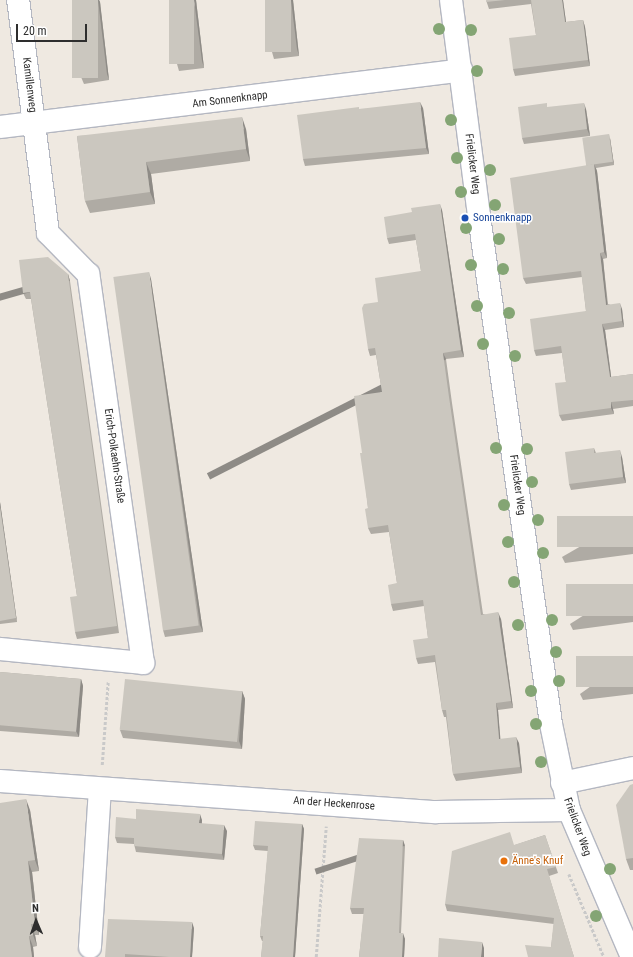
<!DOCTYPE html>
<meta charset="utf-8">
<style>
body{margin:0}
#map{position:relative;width:633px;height:957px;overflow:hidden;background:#efe9e1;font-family:"Roboto Condensed",sans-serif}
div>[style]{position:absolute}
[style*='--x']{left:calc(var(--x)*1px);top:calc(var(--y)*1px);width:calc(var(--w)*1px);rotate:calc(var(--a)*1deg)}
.path>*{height:2.5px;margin-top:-1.25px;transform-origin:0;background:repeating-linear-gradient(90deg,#c9c9c9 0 3px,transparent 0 5px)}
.roads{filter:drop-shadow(1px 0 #b4b7c1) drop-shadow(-1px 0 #b4b7c1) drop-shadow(0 1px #b4b7c1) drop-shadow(0 -1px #b4b7c1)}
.minor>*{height:22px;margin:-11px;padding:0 11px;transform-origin:11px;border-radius:11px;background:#fff}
.trees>*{width:12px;height:12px;margin:-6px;border-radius:50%;background:#84a574}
.wall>*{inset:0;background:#afaba4}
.shaded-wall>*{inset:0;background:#8e8b86;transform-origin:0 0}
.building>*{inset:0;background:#cbc7bf;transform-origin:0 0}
.dots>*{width:11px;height:11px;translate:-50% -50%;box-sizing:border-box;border:2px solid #fff;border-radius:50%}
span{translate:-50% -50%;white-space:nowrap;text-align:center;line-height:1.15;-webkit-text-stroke:3px #fff;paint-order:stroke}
.street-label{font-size:11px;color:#2e2e2e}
.transit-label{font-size:11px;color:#164399}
.left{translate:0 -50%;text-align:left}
.food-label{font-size:11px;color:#c56008}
.north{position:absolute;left:16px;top:901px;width:40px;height:40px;-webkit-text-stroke:3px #fff;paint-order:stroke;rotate:358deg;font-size:11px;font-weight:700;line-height:16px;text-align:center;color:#2e2e2e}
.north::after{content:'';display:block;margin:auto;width:14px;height:18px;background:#2e2e2e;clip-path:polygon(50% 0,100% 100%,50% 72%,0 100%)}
.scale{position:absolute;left:16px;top:24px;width:71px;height:18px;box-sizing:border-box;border:2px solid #2e2e2e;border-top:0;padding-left:5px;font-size:12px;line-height:14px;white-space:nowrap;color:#2e2e2e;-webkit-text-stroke:3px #fff;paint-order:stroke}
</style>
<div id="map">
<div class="path">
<div style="--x:102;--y:765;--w:83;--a:-85.9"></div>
<div style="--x:569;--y:874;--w:90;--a:67.1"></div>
<div style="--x:316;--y:957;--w:131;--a:-85.6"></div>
</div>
<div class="roads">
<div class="minor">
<div style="--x:451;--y:0;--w:218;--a:82.6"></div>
<div style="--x:479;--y:216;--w:513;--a:81.93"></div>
<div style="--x:551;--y:724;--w:88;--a:78.2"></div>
<div style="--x:569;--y:810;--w:160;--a:66.8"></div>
<div style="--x:0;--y:127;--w:465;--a:-7"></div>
<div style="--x:0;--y:649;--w:144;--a:5.6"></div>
<div style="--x:143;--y:663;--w:393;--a:-98"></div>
<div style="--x:88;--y:274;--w:57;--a:-134.3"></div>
<div style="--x:48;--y:233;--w:235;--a:-97.3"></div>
<div style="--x:0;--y:781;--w:437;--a:4.1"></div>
<div style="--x:436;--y:812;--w:133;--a:-0.9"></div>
<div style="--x:562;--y:783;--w:73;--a:-11.9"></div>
<div style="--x:90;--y:947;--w:158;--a:-86.4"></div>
</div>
</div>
<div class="trees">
<div style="left:439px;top:29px"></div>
<div style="left:471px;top:30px"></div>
<div style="left:477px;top:71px"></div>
<div style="left:451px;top:120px"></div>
<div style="left:457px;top:158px"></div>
<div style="left:490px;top:170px"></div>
<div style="left:461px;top:192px"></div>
<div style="left:495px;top:205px"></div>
<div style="left:466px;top:228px"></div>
<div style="left:499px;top:239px"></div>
<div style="left:471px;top:265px"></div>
<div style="left:503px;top:269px"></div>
<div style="left:477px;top:306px"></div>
<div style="left:509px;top:313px"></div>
<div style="left:483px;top:344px"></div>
<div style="left:515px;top:356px"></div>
<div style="left:496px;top:448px"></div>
<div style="left:527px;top:449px"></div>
<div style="left:532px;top:482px"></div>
<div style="left:504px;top:505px"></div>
<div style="left:538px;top:520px"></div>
<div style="left:508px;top:542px"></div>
<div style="left:543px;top:553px"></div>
<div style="left:514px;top:582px"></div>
<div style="left:552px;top:620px"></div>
<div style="left:518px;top:625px"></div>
<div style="left:556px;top:652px"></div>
<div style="left:559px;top:681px"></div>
<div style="left:531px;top:691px"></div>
<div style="left:536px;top:724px"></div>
<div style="left:541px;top:762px"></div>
<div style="left:610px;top:869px"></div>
<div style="left:596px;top:916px"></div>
</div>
<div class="wall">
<div style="clip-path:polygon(72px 0,99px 0,100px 2px,109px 80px,84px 84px,81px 77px)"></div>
<div style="clip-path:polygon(196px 0,204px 68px,179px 71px,177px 64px)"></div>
<div style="clip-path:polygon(265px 0,293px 0,299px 56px,274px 59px,272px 52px)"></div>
<div style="clip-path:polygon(486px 0,563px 0,566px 22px,583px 20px,585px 27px,590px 66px,515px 76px,513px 69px,536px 35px,531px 4px,489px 9px)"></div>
<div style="clip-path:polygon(548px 107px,586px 109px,590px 136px,524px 144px,522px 138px)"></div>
<div style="clip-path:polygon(423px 108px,429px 154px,305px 166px,303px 159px,360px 109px)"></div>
<div style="clip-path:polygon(246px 129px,250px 161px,151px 174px,155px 204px,90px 213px,85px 201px,77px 136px)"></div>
<div style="clip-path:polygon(610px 138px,614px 165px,596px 168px,597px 171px,607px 258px,603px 259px,608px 304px,622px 309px,624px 327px,605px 330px,611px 377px,633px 374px,633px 406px,613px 409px,614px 414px,562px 421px,559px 415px,566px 382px,562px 353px,536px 356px,534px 350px,586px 311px,582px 277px,526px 284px,523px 278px,586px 166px)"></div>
<div style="clip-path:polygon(442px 210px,464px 357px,446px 359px,452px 403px,483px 614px,501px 619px,513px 708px,498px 710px,500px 739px,519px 743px,522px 773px,456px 781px,453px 774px,446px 717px,444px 717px,442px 710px,435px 662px,418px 664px,416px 658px,428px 638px,424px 606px,393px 611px,391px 604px,397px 583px,389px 532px,371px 534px,368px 528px,368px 508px,362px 453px,382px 392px,376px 355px,370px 356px,368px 349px,378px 302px,421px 271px,416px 240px,389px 244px,387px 238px)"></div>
<div style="clip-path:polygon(68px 274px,70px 281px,119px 633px,77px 639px,75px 632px,77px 596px,31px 299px,26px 299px,23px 293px)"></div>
<div style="clip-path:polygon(151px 279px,203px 632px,165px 637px,163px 630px)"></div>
<div style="clip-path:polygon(594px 448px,596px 453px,622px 457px,626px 483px,571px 490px,569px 484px)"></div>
<div style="clip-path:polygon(0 502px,17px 622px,0 624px)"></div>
<div style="clip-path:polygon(633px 516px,633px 554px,565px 563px,562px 557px)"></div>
<div style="clip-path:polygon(633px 584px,633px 622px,573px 630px,570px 624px)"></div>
<div style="clip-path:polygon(633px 656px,633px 694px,583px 700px,580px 694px)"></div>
<div style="clip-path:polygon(0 672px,81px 679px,83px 686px,79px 737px,0 731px)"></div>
<div style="clip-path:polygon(242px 691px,245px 699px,242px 749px,123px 738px,120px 730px)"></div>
<div style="clip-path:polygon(633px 784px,633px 870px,630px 870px,626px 859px)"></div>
<div style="clip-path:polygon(30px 810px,39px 871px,32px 872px,39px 935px,35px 935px,37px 946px,33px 947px,34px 957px,0 957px)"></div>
<div style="clip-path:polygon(136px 819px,202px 820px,202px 824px,227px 831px,224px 860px,136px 852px,134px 844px,117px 843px,115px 837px)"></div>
<div style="clip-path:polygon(302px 824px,304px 829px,295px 957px,261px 957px,263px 941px,262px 941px,260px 936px,268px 851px,255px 850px,253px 845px)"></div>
<div style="clip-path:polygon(545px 835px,558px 873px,549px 876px,574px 957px,551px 947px,554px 924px,447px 911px,445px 904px,515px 845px)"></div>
<div style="clip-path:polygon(403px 840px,405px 846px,401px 933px,405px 939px,404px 957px,359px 957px,364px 914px,352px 914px,350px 908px)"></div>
<div style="clip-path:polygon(194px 928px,192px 957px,105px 957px)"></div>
</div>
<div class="shaded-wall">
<div style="clip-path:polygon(98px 0,99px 0,100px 2px,109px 80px,107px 74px)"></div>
<div style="clip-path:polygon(194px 0,196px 0,204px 68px,202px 61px)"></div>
<div style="clip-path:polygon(291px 0,293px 0,299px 56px,297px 49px)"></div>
<div style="clip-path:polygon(562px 0,563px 0,567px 29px,565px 22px)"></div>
<div style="clip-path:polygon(583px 20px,585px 27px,590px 66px,588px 60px)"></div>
<div style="clip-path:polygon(420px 102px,423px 108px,429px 154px,426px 148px)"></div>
<div style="clip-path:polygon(584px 103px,586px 109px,590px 136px,587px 129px)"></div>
<div style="clip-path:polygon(242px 117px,246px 129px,250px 161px,246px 149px)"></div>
<div style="clip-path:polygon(609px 134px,610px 138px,614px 165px,613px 162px)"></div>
<div style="clip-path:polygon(146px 162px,151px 174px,155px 204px,150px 192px)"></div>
<div style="clip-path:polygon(594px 164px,597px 171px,607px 258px,604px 252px)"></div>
<div style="clip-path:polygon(440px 204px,442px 210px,464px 357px,461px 350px)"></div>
<div style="clip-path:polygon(600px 253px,603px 259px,608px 311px,606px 305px)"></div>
<div style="clip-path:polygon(149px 272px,151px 279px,203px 632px,200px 625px)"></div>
<div style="left:68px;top:274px;width:7px;height:355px;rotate:74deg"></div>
<div style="clip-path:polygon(620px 303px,622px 309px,624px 327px,622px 321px)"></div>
<div style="clip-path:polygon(602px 324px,605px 330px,612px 383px,610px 377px)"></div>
<div style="left:443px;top:353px;width:7px;height:265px;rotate:63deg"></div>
<div style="clip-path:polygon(611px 402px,613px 409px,614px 414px,611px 408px)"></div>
<div style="clip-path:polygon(620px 450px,622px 457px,626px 483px,623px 477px)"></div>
<div style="clip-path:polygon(0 502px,17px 622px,16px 618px,0 507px)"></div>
<div style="clip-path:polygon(498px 612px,501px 619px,513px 708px,511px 701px)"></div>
<div style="clip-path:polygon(81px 679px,83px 686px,79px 737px,76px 731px)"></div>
<div style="clip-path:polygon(242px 691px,245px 699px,242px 749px,239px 741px)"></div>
<div style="clip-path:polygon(496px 703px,498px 710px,501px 746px,499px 739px)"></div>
<div style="clip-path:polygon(516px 737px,519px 743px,522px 773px,520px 767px)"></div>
<div style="clip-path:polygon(26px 799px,30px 810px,39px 871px,35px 860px)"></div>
<div style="clip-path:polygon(200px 814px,202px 820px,201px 830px,199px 823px)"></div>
<div style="clip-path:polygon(302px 824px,304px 829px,295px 957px,293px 957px)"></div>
<div style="clip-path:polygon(224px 825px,227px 831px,224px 860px,222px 854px)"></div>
<div style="left:403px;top:840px;width:6px;height:93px;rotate:72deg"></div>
<div style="clip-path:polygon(28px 861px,32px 872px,39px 935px,35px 924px)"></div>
<div style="clip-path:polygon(192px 922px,194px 928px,192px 957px,190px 957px)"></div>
<div style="clip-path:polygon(31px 924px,35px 935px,37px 946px,33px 935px)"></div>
<div style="clip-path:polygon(403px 933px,405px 939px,404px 957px,402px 957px)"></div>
<div style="clip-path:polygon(29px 936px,33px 947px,34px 957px,32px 957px)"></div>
<div style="clip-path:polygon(482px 942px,484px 948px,484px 957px,481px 957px)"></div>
</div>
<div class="building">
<div style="left:72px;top:0;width:26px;height:78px"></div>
<div style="left:169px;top:0;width:25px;height:64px"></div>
<div style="left:265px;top:0;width:26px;height:52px"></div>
<div style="clip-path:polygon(486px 0,505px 0,486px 2px)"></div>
<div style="clip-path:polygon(531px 0,562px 0,565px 22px,583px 20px,588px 60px,513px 69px,509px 38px,536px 35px)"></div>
<div style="clip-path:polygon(420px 102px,426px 148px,303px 159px,297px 115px,359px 107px,359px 109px)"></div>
<div style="clip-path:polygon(547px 103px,547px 107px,584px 103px,587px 129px,522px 138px,518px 107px)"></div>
<div style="clip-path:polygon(242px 117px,246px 149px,146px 162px,150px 192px,85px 201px,77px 136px)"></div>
<div style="left:609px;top:134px;width:28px;height:27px;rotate:82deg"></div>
<div style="clip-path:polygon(594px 164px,604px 252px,600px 253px,606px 305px,620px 303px,622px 321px,602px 324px,610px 377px,633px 374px,633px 400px,611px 402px,611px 408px,559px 415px,555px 383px,566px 382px,561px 346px,534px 350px,530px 319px,586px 311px,581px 271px,523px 278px,510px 178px)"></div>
<div style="clip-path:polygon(440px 204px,461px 350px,443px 353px,449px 397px,481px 615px,498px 612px,500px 627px,511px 701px,496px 703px,499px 739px,516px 737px,520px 767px,453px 774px,446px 710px,442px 710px,435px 655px,416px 658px,413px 640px,428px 638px,423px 600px,391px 604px,388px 585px,397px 583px,388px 525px,368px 528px,365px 509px,368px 508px,360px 453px,362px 453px,354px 396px,382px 392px,375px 348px,368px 349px,362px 308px,364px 304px,378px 302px,375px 278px,421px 271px,415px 234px,387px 238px,384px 217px,412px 212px,411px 208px)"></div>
<div style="clip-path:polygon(48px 257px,68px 274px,117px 626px,75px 632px,70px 597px,77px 596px,30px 292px,23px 293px,19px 260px)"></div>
<div style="left:149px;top:272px;width:357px;height:36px;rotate:82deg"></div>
<div style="clip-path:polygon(594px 448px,594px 453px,620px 450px,623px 477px,569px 484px,565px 452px)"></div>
<div style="clip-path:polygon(0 507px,16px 618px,0 621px)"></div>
<div style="left:633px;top:516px;width:31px;height:76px;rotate:90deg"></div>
<div style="left:633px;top:584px;width:32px;height:67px;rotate:90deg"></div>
<div style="left:633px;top:656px;width:31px;height:57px;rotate:90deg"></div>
<div style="left:0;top:672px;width:81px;height:53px;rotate:5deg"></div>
<div style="left:125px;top:679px;width:118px;height:51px;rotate:6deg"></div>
<div style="clip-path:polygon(633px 784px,633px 858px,626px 859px,616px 805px,630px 785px)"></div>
<div style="clip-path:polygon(26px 799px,35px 860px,28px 861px,35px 924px,31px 924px,33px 935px,29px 936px,32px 957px,0 957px,0 803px)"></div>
<div style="clip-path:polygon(136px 809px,200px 814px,199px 823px,224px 825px,222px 854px,134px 846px,134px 838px,115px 837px,116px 817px,136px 819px)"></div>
<div style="clip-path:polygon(255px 821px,302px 824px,293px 957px,261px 957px,263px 936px,260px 936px,268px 846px,253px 845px)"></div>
<div style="clip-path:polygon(510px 832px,514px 845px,545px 835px,556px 867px,547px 869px,574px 957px,528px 957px,525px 945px,551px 947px,554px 918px,445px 904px,452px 851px)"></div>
<div style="clip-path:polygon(359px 838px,403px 840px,399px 933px,403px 933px,402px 957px,359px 957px,364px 908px,350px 908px)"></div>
<div style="clip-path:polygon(108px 919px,192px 922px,190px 957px,169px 957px,125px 954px,125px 957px,105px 957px)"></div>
<div style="clip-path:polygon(439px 938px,482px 942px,481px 957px,438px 957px)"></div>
</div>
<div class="dots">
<div style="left:465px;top:218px;background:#1a4fb4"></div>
<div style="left:504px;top:861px;background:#e8710a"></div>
</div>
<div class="street-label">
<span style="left:29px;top:85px;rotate:83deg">Kamillenweg</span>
<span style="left:230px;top:100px;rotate:-7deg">Am Sonnenknapp</span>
<span style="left:472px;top:164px;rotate:83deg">Frielicker Weg</span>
<span style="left:114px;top:456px;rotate:82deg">Erich-Polkaehn-Straße</span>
<span style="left:517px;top:485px;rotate:82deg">Frielicker Weg</span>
<span style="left:334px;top:804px;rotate:4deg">An der Heckenrose</span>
<span style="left:577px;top:827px;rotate:70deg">Frielicker Weg</span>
</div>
<div class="transit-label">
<span class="left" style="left:473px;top:218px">Sonnenknapp</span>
</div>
<div class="food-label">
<span class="left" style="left:512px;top:861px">Änne's Knuf</span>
</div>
<div class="north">N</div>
<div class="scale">20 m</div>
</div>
